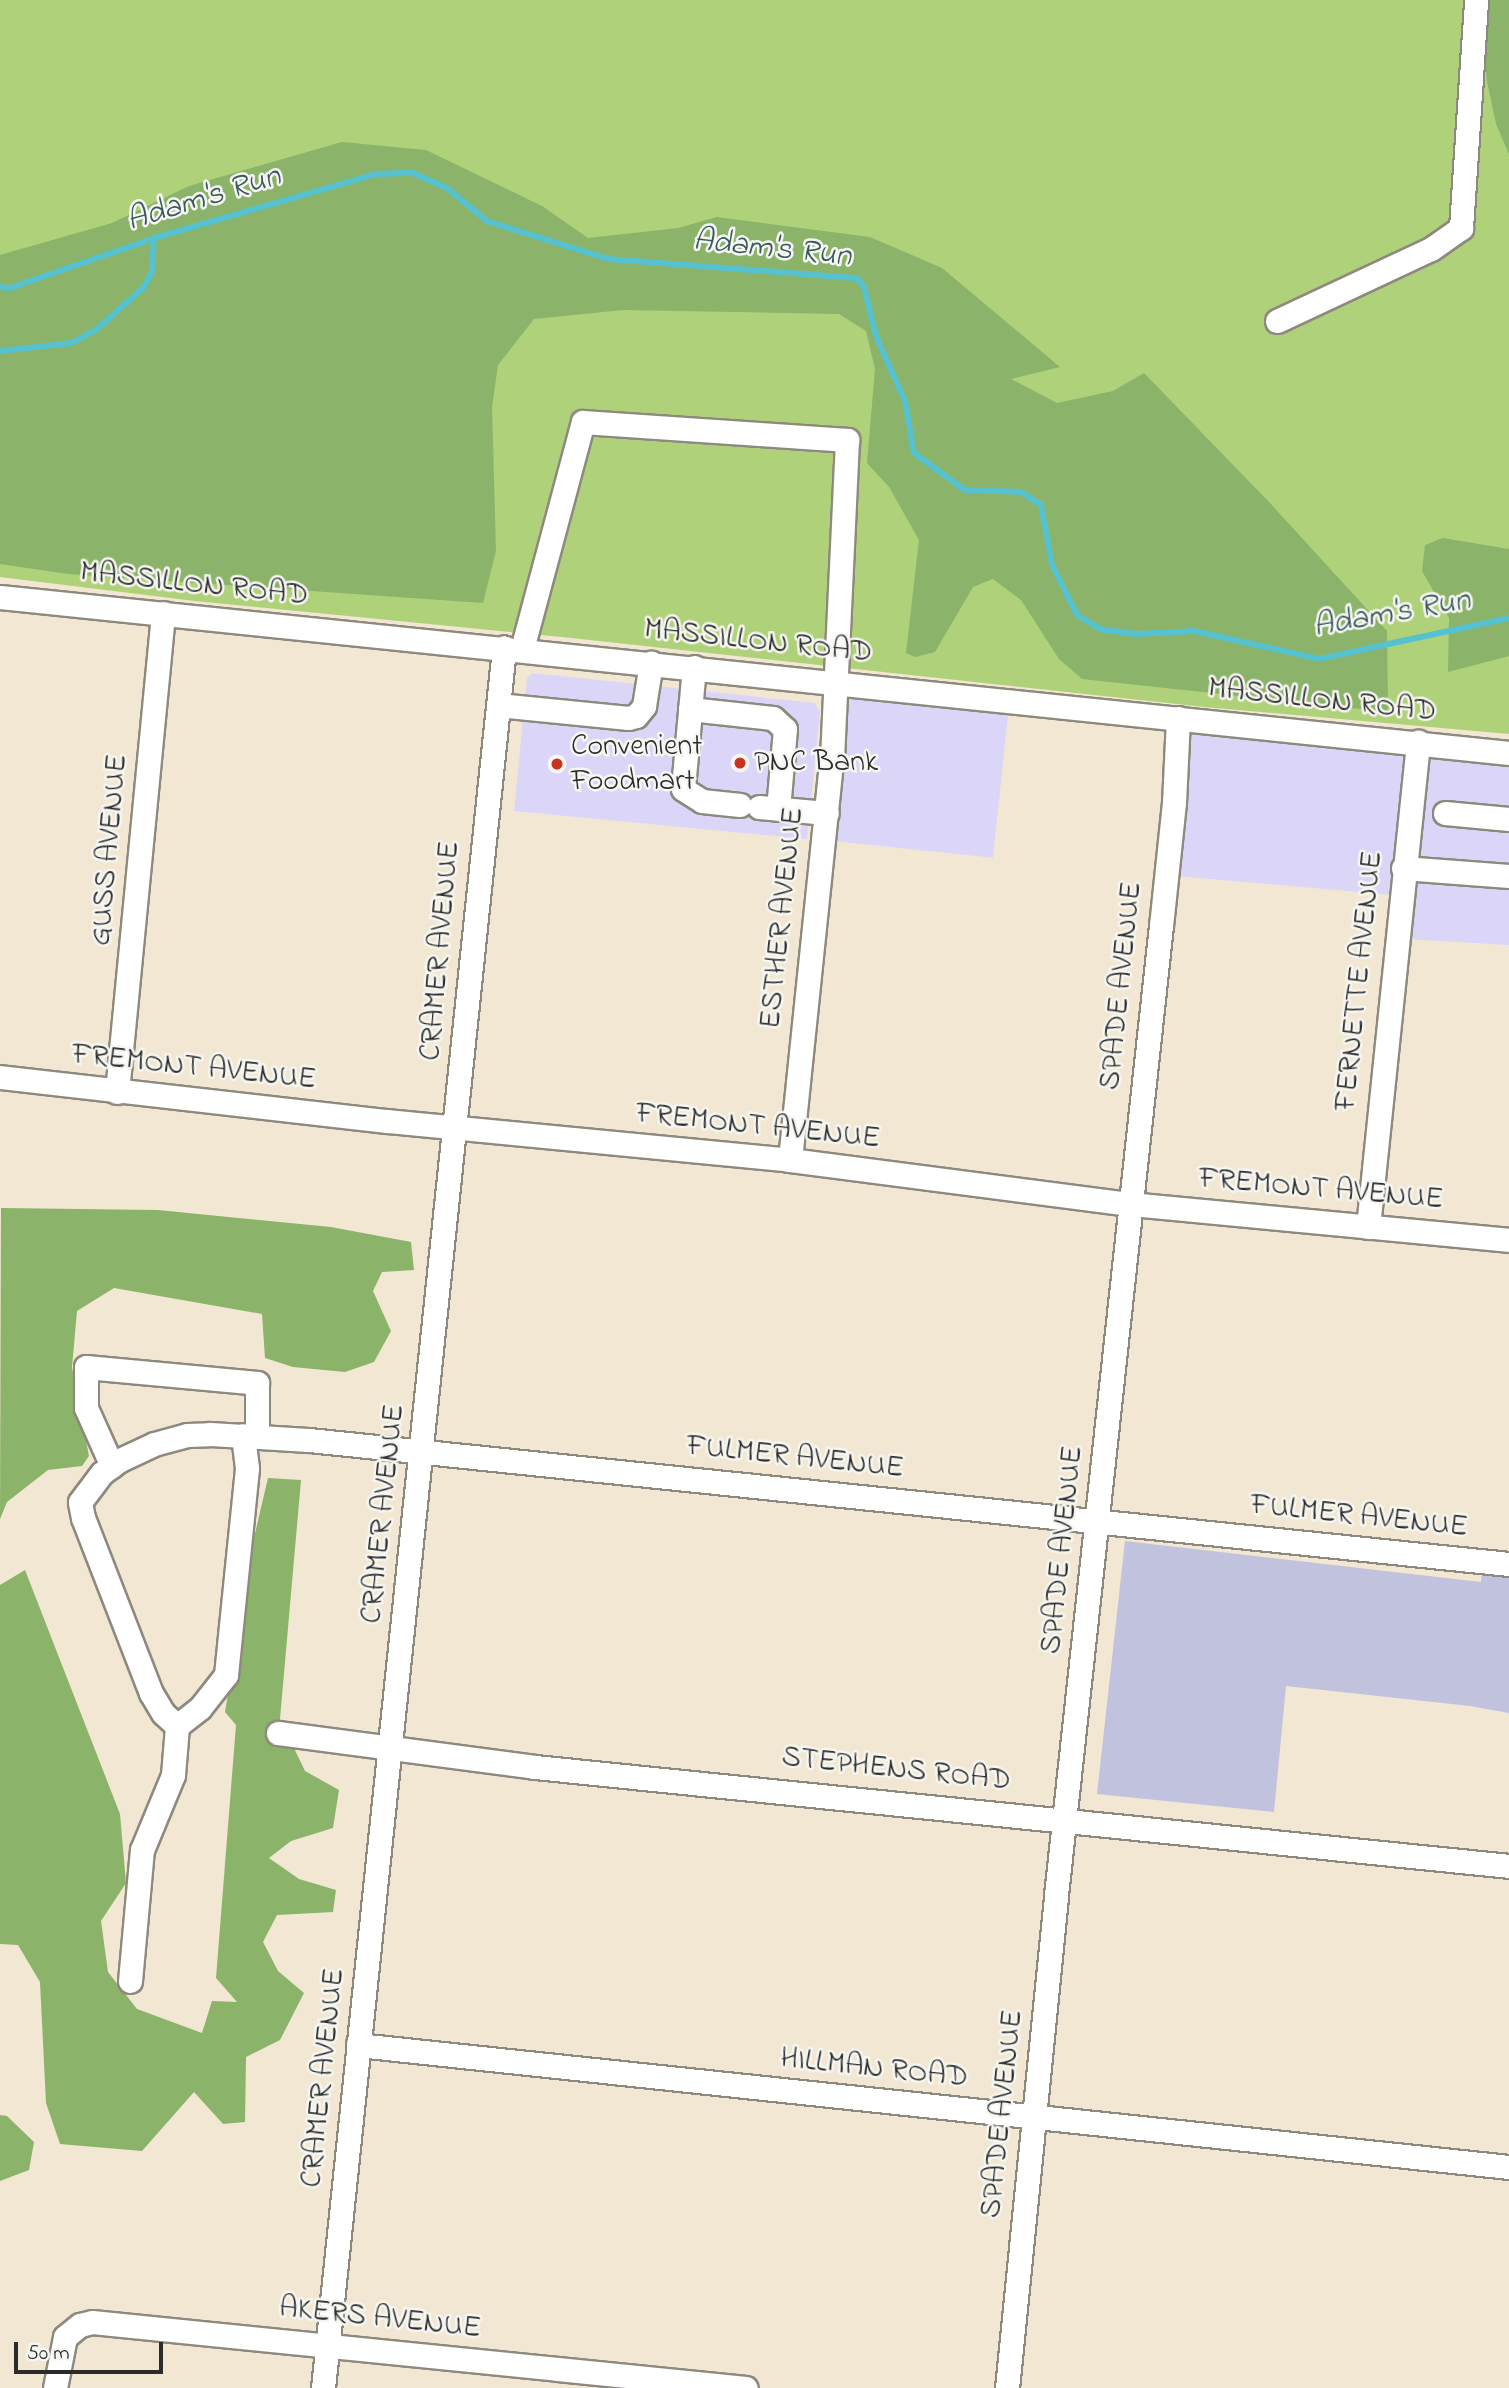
<!DOCTYPE html>
<style>
body{margin:0}
#map{position:relative;width:1509px;height:2388px;overflow:hidden;background:#f2e7d2;font-family:"Indie Flower",sans-serif}
div>[style]{position:absolute}
[style*='--x']{left:calc(var(--x)*1px);top:calc(var(--y)*1px);width:calc(var(--w)*1px);rotate:calc(var(--a)*1deg)}
.built>*{inset:0;background:#dbd6f7;transform-origin:0 0}
.industrial>*{inset:0;background:#c1c2dd}
.green>*{inset:0;background:#afd179}
.forest>*{inset:0;background:#8bb369}
.stream>*{height:6px;margin:-3px;padding:0 3px;transform-origin:3px;border-radius:3px;background:#56c2cf}
.roads{filter:drop-shadow(2px 0 #8e897e) drop-shadow(-2px 0 #8e897e) drop-shadow(0 2px #8e897e) drop-shadow(0 -2px #8e897e)}
.minor>*{height:23px;margin:-11.5px;padding:0 11.5px;transform-origin:11.5px;border-radius:11.5px;background:#fff}
.dots>*{width:19px;height:19px;translate:-50% -50%;box-sizing:border-box;border:4px solid #f6f6f2;border-radius:50%}
span{translate:-50% -50%;white-space:nowrap;text-align:center;line-height:1.15;-webkit-text-stroke:5px #f6f6f2;paint-order:stroke}
.street-label{font-size:30px;color:#2b2b2b}
.poi-label{font-size:30px;color:#2b2b2b}
.left{translate:0 -50%;text-align:left}
.water-label{font-size:32px;color:#38585c;font-style:italic}
.scale{position:absolute;left:14px;top:2342px;width:149px;height:32px;box-sizing:border-box;border:4px solid #2b2b2b;border-top:0;padding-left:9px;font-size:21px;line-height:24px;white-space:nowrap;color:#2b2b2b;-webkit-text-stroke:5px #f6f6f2;paint-order:stroke}
</style>
<div id="map">
<div class="built">
<div style="clip-path:polygon(532px 673px,815px 703px,820px 712px,807px 839px,514px 811px,527px 678px)"></div>
<div style="left:842px;top:687px;width:168px;height:154px;rotate:6deg"></div>
<div style="left:1183px;top:723px;width:233px;height:153px;rotate:5deg"></div>
<div style="clip-path:polygon(1422px 747px,1509px 756px,1509px 945px,1406px 939px)"></div>
</div>
<div class="industrial">
<div style="clip-path:polygon(1125px 1541px,1481px 1582px,1482px 1568px,1509px 1571px,1509px 1713px,1470px 1706px,1286px 1686px,1274px 1812px,1097px 1794px)"></div>
</div>
<div class="green">
<div style="clip-path:polygon(0 0,1509px 0,1509px 734px,1204px 707px,562px 637px,195px 601px,0 577px)"></div>
</div>
<div class="forest">
<div style="clip-path:polygon(1479px 0,1509px 0,1509px 154px,1496px 124px,1487px 81px)"></div>
<div style="clip-path:polygon(342px 142px,426px 150px,542px 206px,588px 238px,678px 228px,717px 217px,870px 237px,942px 268px,1060px 367px,1011px 379px,1057px 403px,1113px 391px,1144px 373px,1269px 502px,1387px 631px,1388px 712px,1082px 679px,1059px 659px,1021px 600px,993px 579px,973px 587px,935px 652px,915px 657px,906px 653px,919px 540px,889px 487px,867px 463px,875px 369px,866px 331px,839px 314px,623px 310px,534px 319px,498px 365px,492px 407px,496px 551px,483px 603px,68px 574px,0 564px,0 255px,112px 223px,189px 186px)"></div>
<div style="clip-path:polygon(1443px 538px,1509px 549px,1509px 656px,1448px 672px,1449px 618px,1422px 571px,1425px 545px)"></div>
<div style="clip-path:polygon(1px 1208px,158px 1210px,331px 1227px,411px 1242px,414px 1270px,382px 1272px,373px 1291px,391px 1331px,374px 1362px,345px 1372px,293px 1367px,265px 1358px,262px 1314px,114px 1288px,77px 1311px,72px 1367px,89px 1456px,82px 1466px,48px 1470px,7px 1502px,0 1519px)"></div>
<div style="clip-path:polygon(268px 1478px,301px 1480px,280px 1719px,305px 1771px,339px 1790px,333px 1828px,291px 1841px,269px 1858px,299px 1879px,336px 1890px,333px 1912px,277px 1915px,263px 1942px,278px 1971px,304px 1993px,280px 2040px,246px 2057px,245px 2122px,223px 2124px,194px 2092px,142px 2151px,60px 2144px,46px 2103px,40px 1982px,18px 1945px,0 1944px,0 1585px,25px 1570px,120px 1814px,126px 1883px,101px 1921px,108px 1972px,137px 2009px,202px 2033px,212px 2001px,237px 2002px,216px 1978px,236px 1725px,225px 1712px,253px 1542px)"></div>
<div style="clip-path:polygon(0 2115px,7px 2116px,34px 2142px,29px 2170px,0 2181px)"></div>
</div>
<div class="stream">
<div style="--x:0;--y:287;--w:10;--a:6"></div>
<div style="--x:10;--y:288;--w:152;--a:-19.1"></div>
<div style="--x:154;--y:238;--w:231;--a:-16.1"></div>
<div style="--x:376;--y:174;--w:37;--a:-2"></div>
<div style="--x:413;--y:173;--w:37;--a:24"></div>
<div style="--x:447;--y:188;--w:52;--a:39.5"></div>
<div style="--x:487;--y:221;--w:127;--a:17.4"></div>
<div style="--x:608;--y:259;--w:250;--a:4.4"></div>
<div style="--x:857;--y:278;--w:11;--a:52"></div>
<div style="--x:864;--y:287;--w:50;--a:76.2"></div>
<div style="--x:876;--y:336;--w:71;--a:66"></div>
<div style="--x:905;--y:401;--w:53;--a:80.2"></div>
<div style="--x:914;--y:453;--w:63;--a:36"></div>
<div style="--x:965;--y:490;--w:56;--a:2"></div>
<div style="--x:1021;--y:492;--w:24;--a:33"></div>
<div style="--x:1041;--y:505;--w:61;--a:79.6"></div>
<div style="--x:1052;--y:565;--w:56;--a:63.4"></div>
<div style="--x:1077;--y:615;--w:27;--a:31"></div>
<div style="--x:1100;--y:629;--w:36;--a:8"></div>
<div style="--x:1136;--y:634;--w:58;--a:-3"></div>
<div style="--x:1194;--y:631;--w:128;--a:12.6"></div>
<div style="--x:1319;--y:659;--w:194;--a:-12.2"></div>
<div style="--x:0;--y:351;--w:72;--a:-6.3"></div>
<div style="--x:72;--y:343;--w:29;--a:-29"></div>
<div style="--x:97;--y:329;--w:63;--a:-41.8"></div>
<div style="--x:144;--y:287;--w:18;--a:-63"></div>
<div style="--x:152;--y:271;--w:33;--a:-87"></div>
</div>
<div class="roads">
<div class="minor">
<div style="--x:1277;--y:321;--w:170;--a:-25.1"></div>
<div style="--x:1431;--y:249;--w:37;--a:-35"></div>
<div style="--x:1461;--y:228;--w:228;--a:-86.2"></div>
<div style="--x:0;--y:597;--w:1517;--a:5.9"></div>
<div style="--x:522;--y:649;--w:235;--a:-75"></div>
<div style="--x:583;--y:422;--w:265;--a:3.9"></div>
<div style="--x:847;--y:440;--w:313;--a:92.7"></div>
<div style="--x:832;--y:753;--w:409;--a:95.9"></div>
<div style="--x:694;--y:667;--w:122;--a:95.2"></div>
<div style="--x:683;--y:789;--w:22;--a:32"></div>
<div style="--x:702;--y:801;--w:38;--a:6"></div>
<div style="--x:498;--y:705;--w:131;--a:5.7"></div>
<div style="--x:628;--y:718;--w:8;--a:-14"></div>
<div style="--x:636;--y:716;--w:13;--a:-51"></div>
<div style="--x:644;--y:706;--w:44;--a:-80.8"></div>
<div style="--x:690;--y:709;--w:83;--a:6.2"></div>
<div style="--x:773;--y:718;--w:16;--a:43"></div>
<div style="--x:785;--y:729;--w:80;--a:95"></div>
<div style="--x:759;--y:807;--w:68;--a:5"></div>
<div style="--x:1445;--y:813;--w:64;--a:5.4"></div>
<div style="--x:1403;--y:868;--w:106;--a:4.3"></div>
<div style="--x:0;--y:1077;--w:389;--a:6.5"></div>
<div style="--x:387;--y:1121;--w:405;--a:5.5"></div>
<div style="--x:790;--y:1160;--w:343;--a:7.4"></div>
<div style="--x:1130;--y:1204;--w:381;--a:5.4"></div>
<div style="--x:117;--y:1092;--w:481;--a:-84.5"></div>
<div style="--x:1368;--y:1227;--w:488;--a:-84.1"></div>
<div style="--x:112;--y:1466;--w:64;--a:-114.1"></div>
<div style="--x:86;--y:1408;--w:41;--a:-90"></div>
<div style="--x:86;--y:1367;--w:172;--a:5.3"></div>
<div style="--x:257;--y:1383;--w:53;--a:90"></div>
<div style="--x:177;--y:1726;--w:29;--a:-38"></div>
<div style="--x:200;--y:1708;--w:42;--a:-51.8"></div>
<div style="--x:226;--y:1675;--w:208;--a:-84.2"></div>
<div style="--x:247;--y:1468;--w:33;--a:-97"></div>
<div style="--x:278;--y:1733;--w:259;--a:7.5"></div>
<div style="--x:535;--y:1767;--w:979;--a:5.8"></div>
<div style="--x:130;--y:1981;--w:132;--a:-84.8"></div>
<div style="--x:142;--y:1850;--w:81;--a:-67.5"></div>
<div style="--x:173;--y:1775;--w:49;--a:-85.3"></div>
<div style="--x:177;--y:1726;--w:19;--a:-137"></div>
<div style="--x:163;--y:1713;--w:23;--a:-121"></div>
<div style="--x:151;--y:1693;--w:188;--a:-111.2"></div>
<div style="--x:83;--y:1518;--w:16;--a:-101"></div>
<div style="--x:80;--y:1502;--w:36;--a:-53"></div>
<div style="--x:102;--y:1473;--w:22;--a:-36"></div>
<div style="--x:120;--y:1460;--w:38;--a:-25"></div>
<div style="--x:154;--y:1444;--w:34;--a:-15"></div>
<div style="--x:187;--y:1435;--w:23;--a:-2"></div>
<div style="--x:210;--y:1434;--w:99;--a:3.5"></div>
<div style="--x:309;--y:1440;--w:1206;--a:5.9"></div>
<div style="--x:358;--y:2045;--w:1157;--a:6.05"></div>
<div style="--x:55;--y:2388;--w:52;--a:-78.9"></div>
<div style="--x:65;--y:2337;--w:19;--a:-39"></div>
<div style="--x:80;--y:2325;--w:12;--a:-14"></div>
<div style="--x:92;--y:2322;--w:657;--a:5.76"></div>
<div style="--x:323;--y:2388;--w:1750;--a:-84.06"></div>
<div style="--x:1007;--y:2388;--w:495;--a:-84.3"></div>
<div style="--x:1056;--y:1895;--w:975;--a:-83.82"></div>
<div style="--x:1161;--y:926;--w:124;--a:-84"></div>
<div style="--x:1174;--y:803;--w:85;--a:-87.3"></div>
</div>
</div>
<div class="dots">
<div style="left:740px;top:763px;background:#c8321e"></div>
<div style="left:557px;top:764px;background:#c8321e"></div>
</div>
<div class="street-label">
<span style="left:194px;top:585px;rotate:6deg">MASSILLON ROAD</span>
<span style="left:758px;top:642px;rotate:6deg">MASSILLON ROAD</span>
<span style="left:1322px;top:701px;rotate:6deg">MASSILLON ROAD</span>
<span style="left:110px;top:850px;rotate:-85deg">GUSS AVENUE</span>
<span style="left:783px;top:918px;rotate:-84deg">ESTHER AVENUE</span>
<span style="left:441px;top:951px;rotate:-85deg">CRAMER AVENUE</span>
<span style="left:1360px;top:981px;rotate:-84deg">FERNETTE AVENUE</span>
<span style="left:1122px;top:986px;rotate:-84deg">SPADE AVENUE</span>
<span style="left:194px;top:1068px;rotate:6deg">FREMONT AVENUE</span>
<span style="left:758px;top:1127px;rotate:6deg">FREMONT AVENUE</span>
<span style="left:1321px;top:1190px;rotate:5deg">FREMONT AVENUE</span>
<span style="left:795px;top:1458px;rotate:6deg">FULMER AVENUE</span>
<span style="left:384px;top:1514px;rotate:-84deg">CRAMER AVENUE</span>
<span style="left:1359px;top:1517px;rotate:6deg">FULMER AVENUE</span>
<span style="left:1063px;top:1550px;rotate:-84deg">SPADE AVENUE</span>
<span style="left:896px;top:1770px;rotate:6deg">STEPHENS ROAD</span>
<span style="left:874px;top:2069px;rotate:6deg">HILLMAN ROAD</span>
<span style="left:324px;top:2078px;rotate:-84deg">CRAMER AVENUE</span>
<span style="left:1003px;top:2114px;rotate:-84deg">SPADE AVENUE</span>
<span style="left:380px;top:2319px;rotate:6deg">AKERS AVENUE</span>
</div>
<div class="poi-label">
<span class="left" style="left:571px;top:764px">Convenient<br>Foodmart</span>
<span class="left" style="left:754px;top:763px">PNC Bank</span>
</div>
<div class="water-label">
<span style="left:204px;top:200px;rotate:-17deg">Adam's Run</span>
<span style="left:772px;top:250px;rotate:6deg">Adam's Run</span>
<span style="left:1392px;top:615px;rotate:-10deg">Adam's Run</span>
</div>
<div class="scale">50 m</div>
</div>
